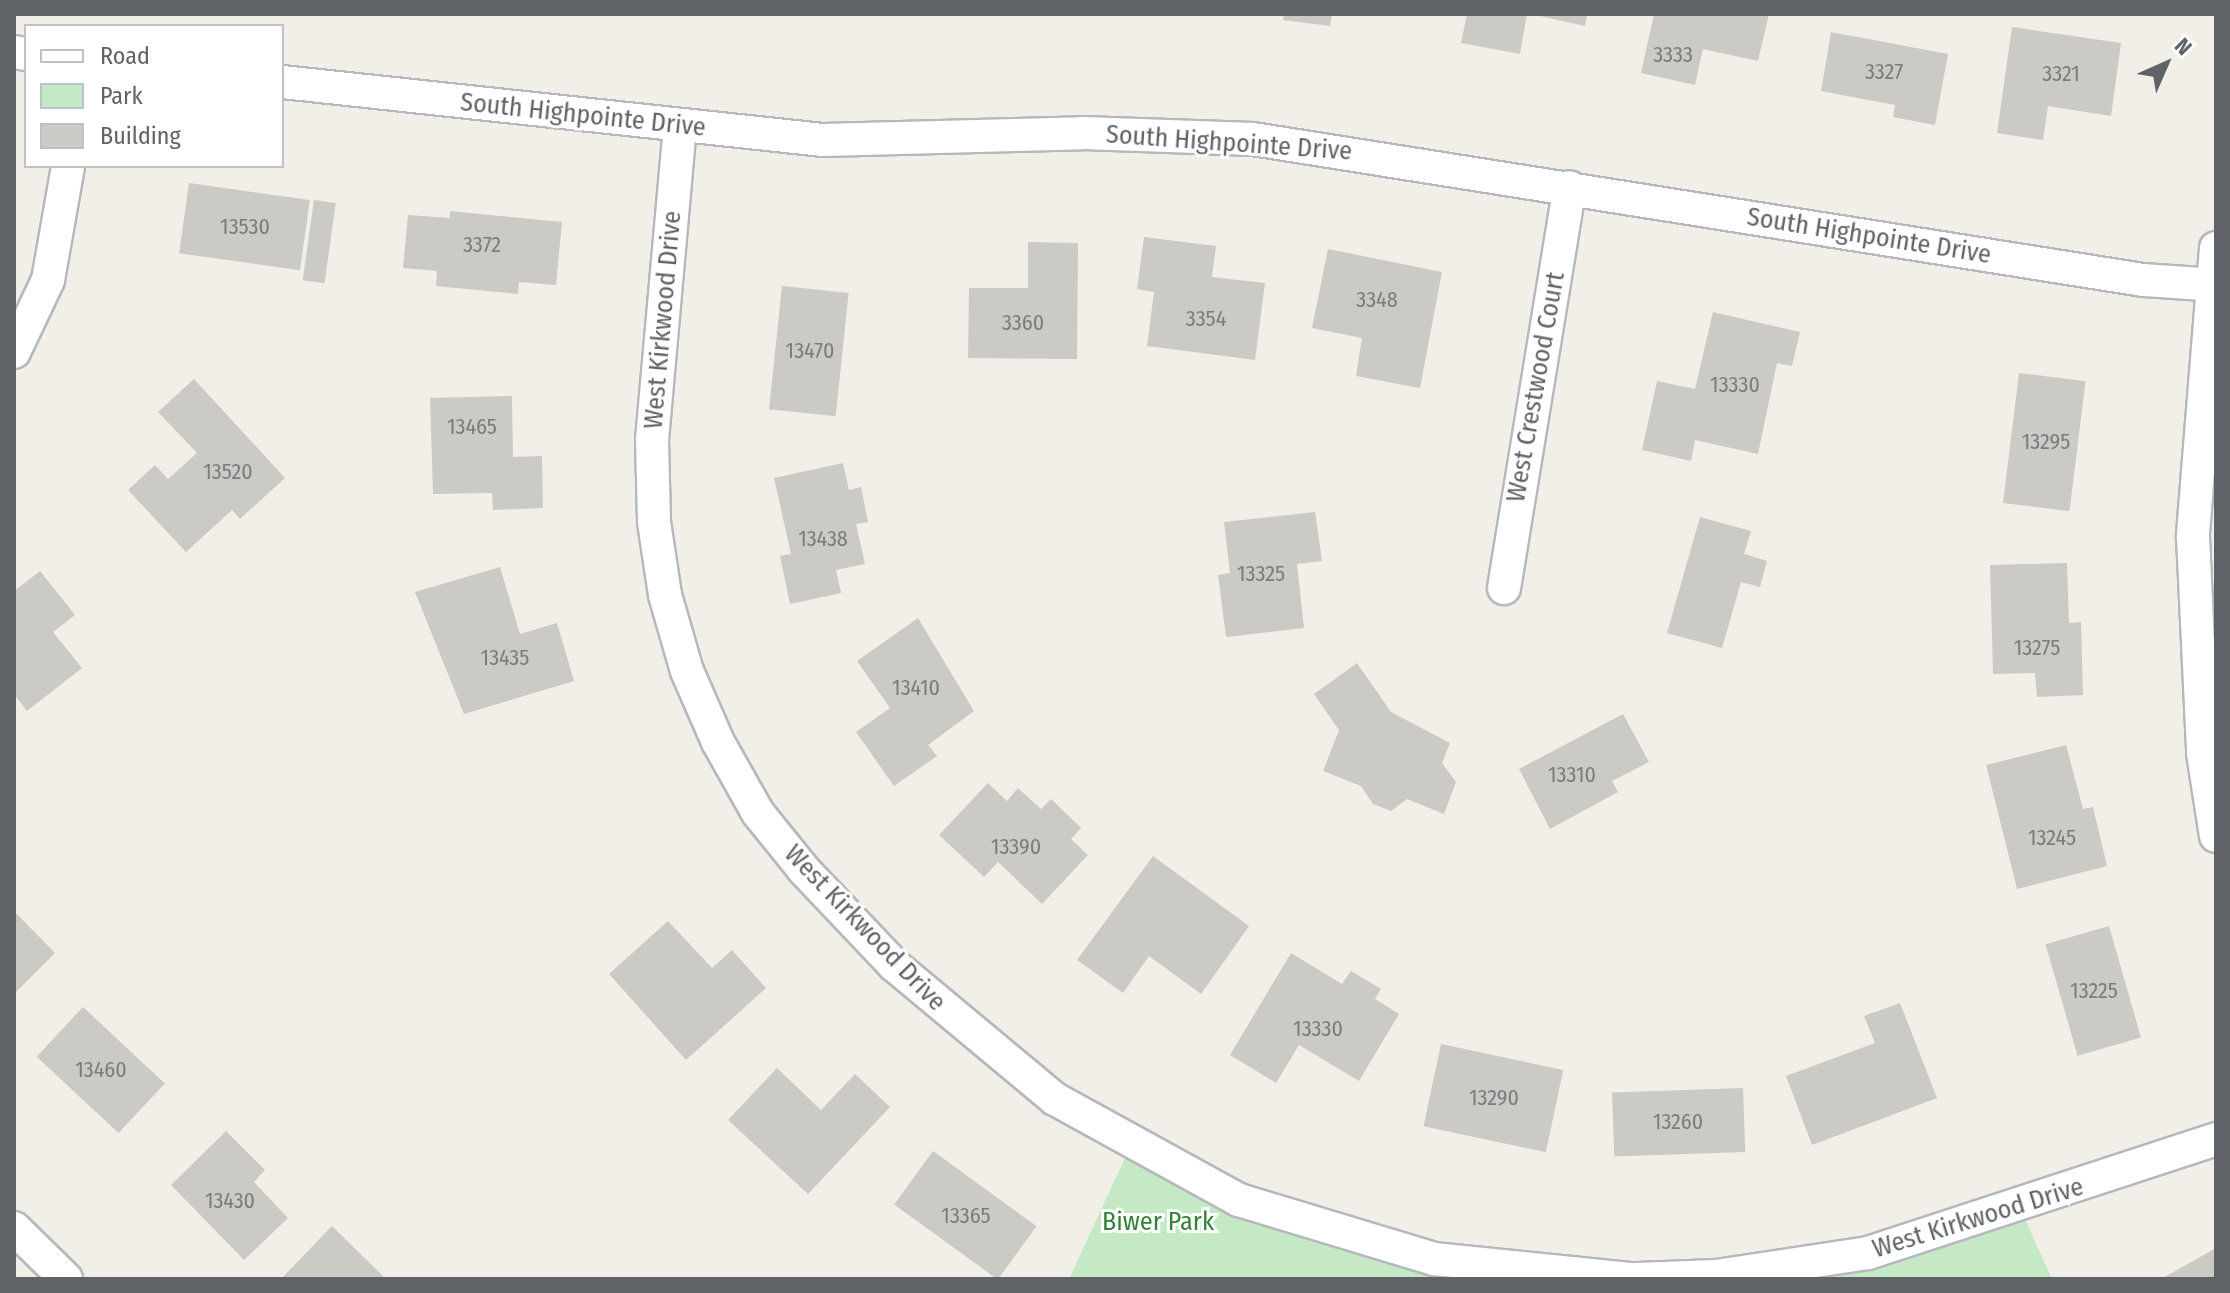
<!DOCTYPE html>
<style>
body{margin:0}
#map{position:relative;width:2230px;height:1293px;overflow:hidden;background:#f1efe8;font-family:"Fira Sans Condensed",sans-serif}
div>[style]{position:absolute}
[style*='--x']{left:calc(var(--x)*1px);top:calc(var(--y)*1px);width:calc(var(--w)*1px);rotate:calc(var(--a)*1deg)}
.green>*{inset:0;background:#c5e8c5}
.building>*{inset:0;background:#cccac5;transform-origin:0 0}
.roads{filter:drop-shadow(2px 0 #b5b8bc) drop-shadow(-2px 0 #b5b8bc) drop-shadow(0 2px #b5b8bc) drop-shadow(0 -2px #b5b8bc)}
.minor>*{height:32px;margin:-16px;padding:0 16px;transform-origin:16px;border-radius:16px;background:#fff}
span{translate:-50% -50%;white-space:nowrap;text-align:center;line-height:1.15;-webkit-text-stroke:6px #fff;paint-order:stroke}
.number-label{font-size:22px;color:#7a7d7f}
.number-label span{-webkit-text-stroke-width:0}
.street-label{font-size:26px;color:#5f6368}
.park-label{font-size:26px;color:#348238}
.frame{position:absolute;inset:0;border:16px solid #5f6368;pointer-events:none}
.legend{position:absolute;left:24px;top:24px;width:260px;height:144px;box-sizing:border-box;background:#fff;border:2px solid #bfc1c3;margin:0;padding:10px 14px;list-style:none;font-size:24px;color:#5f6368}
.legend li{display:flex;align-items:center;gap:16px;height:40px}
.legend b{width:40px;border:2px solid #bfc1c3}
.north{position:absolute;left:2126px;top:24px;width:80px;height:80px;-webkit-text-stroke:6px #fff;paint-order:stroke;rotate:45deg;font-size:22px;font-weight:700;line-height:32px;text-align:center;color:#5f6368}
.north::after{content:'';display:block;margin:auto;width:28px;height:36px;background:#5f6368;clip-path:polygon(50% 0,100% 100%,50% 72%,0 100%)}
</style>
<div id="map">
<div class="green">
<div style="clip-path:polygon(1131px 1145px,1297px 1221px,1630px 1279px,1069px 1279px)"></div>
<div style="clip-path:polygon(2020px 1208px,2052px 1279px,1637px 1279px,1716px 1276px)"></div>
</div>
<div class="building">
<div style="clip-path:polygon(1284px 14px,1332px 14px,1330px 26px,1283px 20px)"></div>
<div style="clip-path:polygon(1467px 14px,1527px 14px,1520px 54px,1461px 43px)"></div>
<div style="clip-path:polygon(1531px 14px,1587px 14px,1585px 26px)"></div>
<div style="clip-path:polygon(1654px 14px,1769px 14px,1758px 61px,1703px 49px,1695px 85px,1641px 73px)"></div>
<div style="clip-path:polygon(2012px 27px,2121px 43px,2111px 116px,2048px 106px,2043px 140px,1997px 133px)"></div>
<div style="clip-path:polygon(1831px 32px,1948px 54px,1935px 125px,1893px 117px,1895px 105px,1821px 91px)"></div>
<div style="left:189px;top:183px;width:122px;height:71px;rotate:8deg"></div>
<div style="left:314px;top:200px;width:22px;height:81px;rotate:8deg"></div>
<div style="clip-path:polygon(450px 211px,562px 222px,556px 285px,519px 282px,518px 294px,436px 286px,437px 271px,403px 268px,408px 215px,450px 218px)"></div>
<div style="clip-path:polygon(1144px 237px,1216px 246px,1212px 277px,1265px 283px,1255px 360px,1147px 346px,1154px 292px,1137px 289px)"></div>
<div style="clip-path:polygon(1028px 242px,1078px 243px,1077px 359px,968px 358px,969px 288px,1028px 288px)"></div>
<div style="clip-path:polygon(1328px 249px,1442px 272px,1420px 388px,1356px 376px,1362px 338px,1312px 328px)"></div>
<div style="left:782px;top:286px;width:67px;height:124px;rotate:6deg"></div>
<div style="clip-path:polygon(1713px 312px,1800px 332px,1792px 366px,1777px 363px,1758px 454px,1695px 440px,1691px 461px,1642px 450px,1657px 381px,1695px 389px)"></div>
<div style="left:2019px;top:373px;width:67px;height:131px;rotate:7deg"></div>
<div style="clip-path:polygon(194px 379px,285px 478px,240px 519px,232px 510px,186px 552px,128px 490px,155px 465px,168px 479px,197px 453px,158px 412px)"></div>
<div style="clip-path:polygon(512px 396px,513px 457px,542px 456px,543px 508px,493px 510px,492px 493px,433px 494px,430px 398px)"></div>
<div style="clip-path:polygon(843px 463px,849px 490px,861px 487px,868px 522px,856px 524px,865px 564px,836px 570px,841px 593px,790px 604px,780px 556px,791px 554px,774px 478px)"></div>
<div style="clip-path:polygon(1315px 512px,1322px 561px,1297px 564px,1304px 628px,1226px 637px,1218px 575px,1230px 573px,1224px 522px)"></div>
<div style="clip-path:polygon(1700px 517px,1751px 531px,1744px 554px,1767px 561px,1760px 587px,1741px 582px,1722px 648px,1667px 633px)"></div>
<div style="clip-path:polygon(2067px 563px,2069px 623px,2081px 622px,2083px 695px,2037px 697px,2035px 673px,1993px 674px,1990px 565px)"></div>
<div style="clip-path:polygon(500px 567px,520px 634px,557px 623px,574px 681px,464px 714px,415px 592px)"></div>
<div style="clip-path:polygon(40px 571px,75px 615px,53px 632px,82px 668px,27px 711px,14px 694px,14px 591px)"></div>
<div style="clip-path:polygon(918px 618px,974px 711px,928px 745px,937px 756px,894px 786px,856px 732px,890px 708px,857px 661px)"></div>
<div style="clip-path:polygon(1357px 663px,1391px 712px,1450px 743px,1442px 763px,1456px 782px,1444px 814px,1407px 799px,1391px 811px,1373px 804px,1361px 786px,1323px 771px,1339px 730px,1314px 694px)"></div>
<div style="clip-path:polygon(1623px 714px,1649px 762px,1612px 781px,1618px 792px,1550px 829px,1519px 769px)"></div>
<div style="clip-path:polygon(2066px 745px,2083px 809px,2093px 807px,2107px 866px,2017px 889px,1986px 765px)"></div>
<div style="clip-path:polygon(988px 783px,1007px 801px,1018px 788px,1041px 809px,1051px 799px,1081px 828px,1071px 839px,1088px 855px,1042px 904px,998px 862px,984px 877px,939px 835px)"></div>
<div style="clip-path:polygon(1153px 856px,1249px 926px,1201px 994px,1149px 956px,1123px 993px,1077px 960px)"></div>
<div style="clip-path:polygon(14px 911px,55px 953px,14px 994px)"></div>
<div style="clip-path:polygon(668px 921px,712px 968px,732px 950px,766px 988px,686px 1060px,609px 974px)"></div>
<div style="left:2109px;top:926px;width:116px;height:66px;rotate:74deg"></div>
<div style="clip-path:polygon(1291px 953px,1342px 984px,1351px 971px,1381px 989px,1375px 999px,1399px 1014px,1359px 1081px,1299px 1045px,1276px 1083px,1230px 1055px)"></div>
<div style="clip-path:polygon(1900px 1003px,1937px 1098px,1812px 1145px,1786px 1076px,1875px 1043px,1864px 1016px)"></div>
<div style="left:83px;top:1007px;width:112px;height:68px;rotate:43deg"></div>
<div style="left:1441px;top:1044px;width:125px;height:84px;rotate:12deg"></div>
<div style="clip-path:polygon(777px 1068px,821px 1110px,855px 1074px,890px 1107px,808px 1194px,728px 1120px)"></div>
<div style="left:1743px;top:1088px;width:64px;height:131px;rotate:88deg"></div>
<div style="clip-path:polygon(226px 1131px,265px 1170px,254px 1182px,288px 1218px,244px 1260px,171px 1185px)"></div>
<div style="left:933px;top:1151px;width:128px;height:66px;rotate:36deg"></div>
<div style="clip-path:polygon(332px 1226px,386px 1279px,281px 1279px)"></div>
<div style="clip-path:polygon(2216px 1248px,2216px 1279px,2161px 1279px)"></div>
</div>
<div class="roads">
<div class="minor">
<div style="--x:14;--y:52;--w:12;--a:9"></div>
<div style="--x:282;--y:82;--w:544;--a:6.12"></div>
<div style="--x:823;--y:140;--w:260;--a:-1.5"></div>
<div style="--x:1083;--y:133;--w:170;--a:2"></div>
<div style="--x:1253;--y:139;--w:901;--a:9"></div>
<div style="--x:2143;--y:280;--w:73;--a:3.9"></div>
<div style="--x:680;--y:126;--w:315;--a:95.1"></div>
<div style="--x:652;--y:440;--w:82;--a:88.6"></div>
<div style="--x:654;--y:522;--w:74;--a:81.4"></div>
<div style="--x:665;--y:595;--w:79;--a:73.9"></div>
<div style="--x:687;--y:671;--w:77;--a:66.4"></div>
<div style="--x:718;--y:742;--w:81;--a:60.6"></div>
<div style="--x:758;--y:813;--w:73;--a:51.1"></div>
<div style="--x:804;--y:870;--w:131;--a:46.5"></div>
<div style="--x:894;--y:965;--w:209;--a:39.8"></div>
<div style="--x:1055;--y:1099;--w:210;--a:28.8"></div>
<div style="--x:1239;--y:1200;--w:204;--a:16.8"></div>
<div style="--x:1434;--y:1259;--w:197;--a:5.8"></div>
<div style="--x:2216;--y:248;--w:290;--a:94.6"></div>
<div style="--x:2193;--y:537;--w:216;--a:87.3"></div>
<div style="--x:2203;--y:753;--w:84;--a:81.1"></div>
<div style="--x:14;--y:352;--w:80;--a:-64.7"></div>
<div style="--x:48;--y:280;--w:116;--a:-80"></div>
<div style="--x:1504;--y:588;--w:406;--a:-80.7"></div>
<div style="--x:14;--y:1228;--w:73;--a:44.4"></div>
<div style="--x:1637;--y:1279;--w:79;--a:-2.2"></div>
<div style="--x:1716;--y:1276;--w:154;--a:-8.6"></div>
<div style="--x:1868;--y:1253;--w:366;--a:-18.1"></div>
</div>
</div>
<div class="number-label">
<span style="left:1673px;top:55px">3333</span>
<span style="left:1884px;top:72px">3327</span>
<span style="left:2061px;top:74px">3321</span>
<span style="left:245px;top:227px">13530</span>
<span style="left:482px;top:245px">3372</span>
<span style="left:1377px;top:300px">3348</span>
<span style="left:1206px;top:319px">3354</span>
<span style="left:1023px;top:323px">3360</span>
<span style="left:810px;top:351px">13470</span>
<span style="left:1735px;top:385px">13330</span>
<span style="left:472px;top:427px">13465</span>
<span style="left:2046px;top:442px">13295</span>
<span style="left:228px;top:472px">13520</span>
<span style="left:823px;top:539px">13438</span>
<span style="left:1261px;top:574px">13325</span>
<span style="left:2037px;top:648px">13275</span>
<span style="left:505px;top:658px">13435</span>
<span style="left:916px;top:688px">13410</span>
<span style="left:1572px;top:775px">13310</span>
<span style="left:2052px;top:838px">13245</span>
<span style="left:1016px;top:847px">13390</span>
<span style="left:2094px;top:991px">13225</span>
<span style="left:1318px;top:1029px">13330</span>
<span style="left:101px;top:1070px">13460</span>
<span style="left:1494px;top:1098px">13290</span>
<span style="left:1678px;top:1122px">13260</span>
<span style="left:230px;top:1201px">13430</span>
<span style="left:966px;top:1216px">13365</span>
</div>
<div class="street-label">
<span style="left:583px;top:115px;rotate:6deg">South Highpointe Drive</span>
<span style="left:1229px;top:143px;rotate:4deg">South Highpointe Drive</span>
<span style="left:1869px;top:236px;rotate:9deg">South Highpointe Drive</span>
<span style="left:663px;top:320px;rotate:-85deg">West Kirkwood Drive</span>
<span style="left:1536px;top:387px;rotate:-80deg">West Crestwood Court</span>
<span style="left:865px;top:928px;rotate:46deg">West Kirkwood Drive</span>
<span style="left:1978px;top:1218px;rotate:-17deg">West Kirkwood Drive</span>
</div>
<div class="park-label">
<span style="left:1158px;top:1222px">Biwer Park</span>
</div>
<div class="frame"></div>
<ul class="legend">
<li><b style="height:10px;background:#fff"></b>Road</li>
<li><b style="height:22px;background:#c5e8c5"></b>Park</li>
<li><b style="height:22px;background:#cccac5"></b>Building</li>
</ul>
<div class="north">N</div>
</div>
